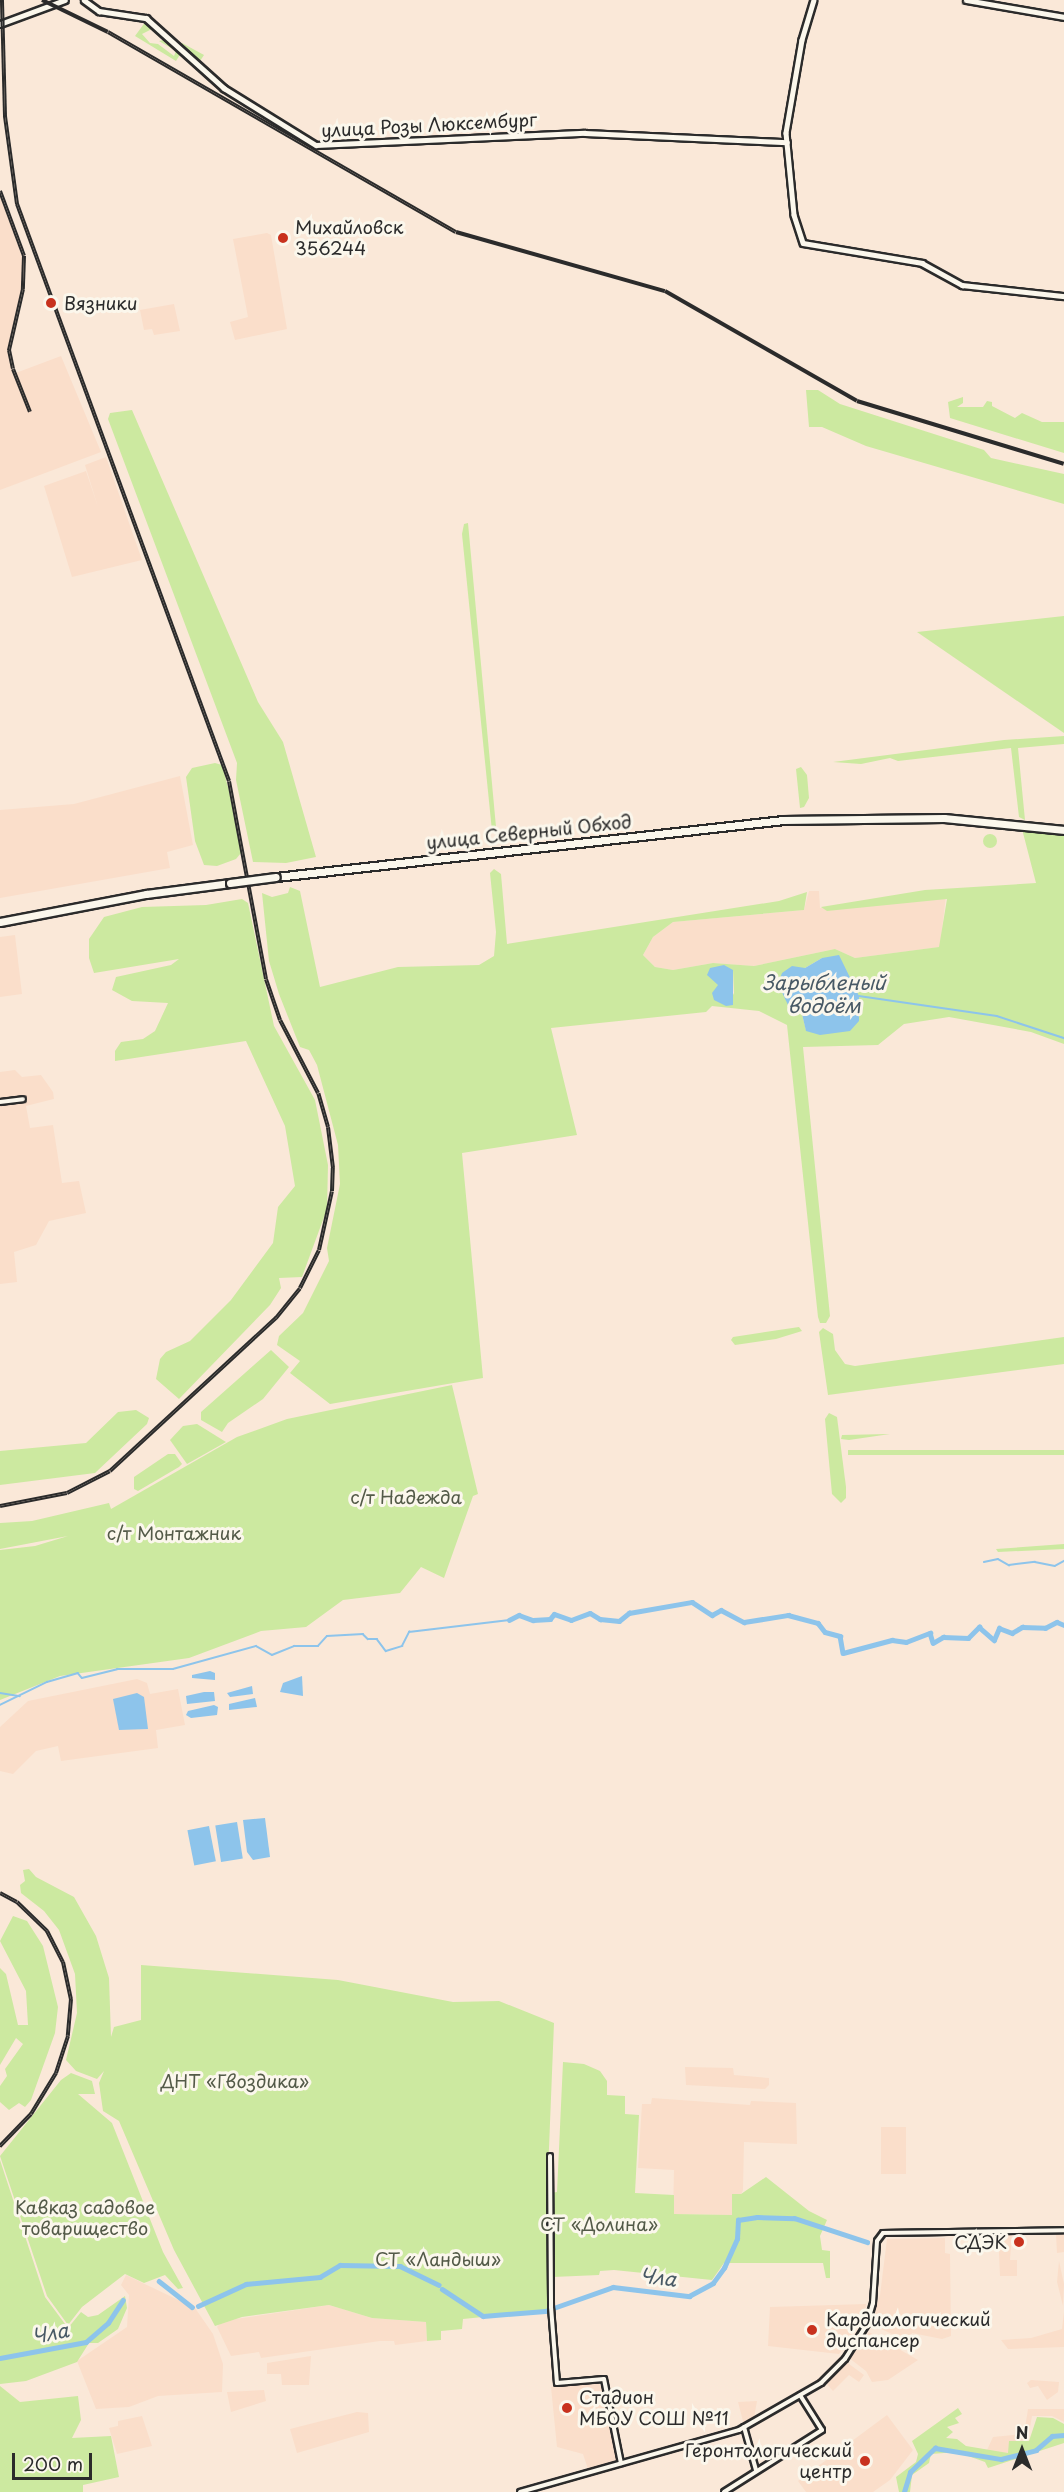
<!DOCTYPE html>
<meta charset="utf-8">
<style>
body{margin:0}
#map{position:relative;width:1064px;height:2492px;overflow:hidden;background:#fae8d8;font-family:"Playpen Sans",sans-serif}
div>[style]{position:absolute}
[style*='--x']{left:calc(var(--x)*1px);top:calc(var(--y)*1px);width:calc(var(--w)*1px);rotate:calc(var(--a)*1deg)}
.built>*{inset:0;background:#fadeca;transform-origin:0 0}
.green>*{inset:0;background:#cce9a0;transform-origin:0 0}
.round{border-radius:50%}
.water>*{inset:0;background:#8dc4eb;transform-origin:0 0}
.stream>*{height:1.5px;margin:-0.75px;padding:0 0.75px;transform-origin:0.75px;border-radius:0.75px;background:#8dc4eb}
.river>*{height:4.5px;margin:-2.25px;padding:0 2.25px;transform-origin:2.25px;border-radius:2.25px;background:#8dc4eb}
.roads{filter:drop-shadow(2px 0 #2b2b2b) drop-shadow(-2px 0 #2b2b2b) drop-shadow(0 2px #2b2b2b) drop-shadow(0 -2px #2b2b2b)}
.tertiary>*{height:4px;margin:-2px;padding:0 2px;transform-origin:2px;border-radius:2px;background:#fbf7ec}
.secondary>*{height:4.5px;margin:-2.25px;padding:0 2.25px;transform-origin:2.25px;border-radius:2.25px;background:#fbf7ec}
.trunk>*{height:7px;margin:-3.5px;padding:0 3.5px;transform-origin:3.5px;border-radius:3.5px;background:#fbf7ec}
.rail>*{height:4px;margin-top:-2px;transform-origin:0;background:repeating-linear-gradient(90deg,#fbf7ec 0 4.5px,#2b2b2b 0 9px);box-sizing:border-box;border-block:2px solid #2b2b2b}
.bridges{filter:drop-shadow(2px 0 #2b2b2b) drop-shadow(-2px 0 #2b2b2b) drop-shadow(0 2px #2b2b2b) drop-shadow(0 -2px #2b2b2b)}
.trunk-bridge>*{height:7px;margin:-3.5px;padding:0 3.5px;transform-origin:3.5px;border-radius:3.5px;background:#fbf7ec}
.dots>*{width:16px;height:16px;translate:-50% -50%;box-sizing:border-box;border:3px solid #fbf7ec;border-radius:50%}
span{translate:-50% -50%;white-space:nowrap;text-align:center;line-height:1.15;-webkit-text-stroke:6px #fbf7ec;paint-order:stroke}
.street-label{font-size:18px;color:#2b2b2b}
.poi-label{font-size:18px;color:#2b2b2b}
.left{translate:0 -50%;text-align:left}
.right{translate:-100% -50%;text-align:right}
.park-label{font-size:18px;color:#535a48}
.water-label{font-size:20px;color:#485965;font-style:italic}
.north{position:absolute;left:992px;top:2420px;width:60px;height:60px;-webkit-text-stroke:4px #fbf7ec;paint-order:stroke;rotate:0deg;font-size:16px;font-weight:700;line-height:24px;text-align:center;color:#2b2b2b}
.north::after{content:'';display:block;margin:auto;width:21px;height:27px;background:#2b2b2b;clip-path:polygon(50% 0,100% 100%,50% 72%,0 100%)}
.scale{position:absolute;left:12px;top:2453px;width:80px;height:27px;box-sizing:border-box;border:3px solid #2b2b2b;border-top:0;padding-left:8px;font-size:18px;line-height:21px;white-space:nowrap;color:#2b2b2b;-webkit-text-stroke:4px #fbf7ec;paint-order:stroke}
</style>
<div id="map">
<div class="built">
<div style="clip-path:polygon(0 194px,24px 263px,23px 286px,8px 350px,13px 374px,61px 356px,101px 452px,0 490px)"></div>
<div style="clip-path:polygon(267px 233px,271px 235px,287px 329px,235px 340px,230px 322px,248px 317px,233px 239px)"></div>
<div style="clip-path:polygon(174px 304px,180px 331px,154px 335px,152px 329px,144px 330px,140px 310px)"></div>
<div style="clip-path:polygon(106px 457px,142px 560px,72px 577px,44px 486px,86px 471px,98px 507px,85px 465px)"></div>
<div style="clip-path:polygon(180px 776px,193px 845px,167px 852px,170px 868px,0 898px,0 810px,74px 804px)"></div>
<div style="clip-path:polygon(809px 891px,819px 891px,820px 908px,946px 896px,940px 947px,855px 958px,835px 949px,754px 966px,713px 963px,673px 970px,655px 967px,643px 955px,653px 937px,673px 922px,804px 910px)"></div>
<div style="clip-path:polygon(15px 935px,22px 994px,0 997px,0 937px)"></div>
<div style="clip-path:polygon(15px 1070px,22px 1077px,41px 1075px,53px 1092px,54px 1099px,26px 1106px,30px 1128px,53px 1125px,62px 1183px,79px 1181px,86px 1213px,49px 1221px,36px 1245px,14px 1252px,17px 1282px,0 1284px,0 1072px)"></div>
<div style="clip-path:polygon(137px 1679px,147px 1683px,150px 1694px,178px 1689px,185px 1725px,156px 1730px,158px 1748px,61px 1761px,58px 1746px,36px 1751px,13px 1774px,0 1771px,0 1727px,28px 1701px)"></div>
<div style="clip-path:polygon(685px 2067px,733px 2068px,734px 2075px,769px 2078px,769px 2085px,765px 2089px,686px 2085px)"></div>
<div style="clip-path:polygon(652px 2098px,750px 2105px,751px 2101px,796px 2103px,797px 2144px,744px 2142px,743px 2190px,732px 2215px,673px 2214px,674px 2170px,638px 2168px,642px 2104px,651px 2104px)"></div>
<div style="left:881px;top:2127px;width:25px;height:47px"></div>
<div style="clip-path:polygon(998px 2232px,1012px 2233px,1010px 2260px,1017px 2260px,1017px 2276px,1000px 2276px)"></div>
<div style="clip-path:polygon(1064px 2232px,1064px 2252px,1057px 2253px,1056px 2234px)"></div>
<div style="clip-path:polygon(945px 2238px,945px 2253px,950px 2254px,951px 2336px,942px 2339px,912px 2333px,911px 2337px,896px 2336px,871px 2324px,880px 2295px,887px 2239px)"></div>
<div style="clip-path:polygon(1059px 2261px,1064px 2284px,1063px 2306px,1057px 2282px)"></div>
<div style="clip-path:polygon(126px 2275px,195px 2308px,213px 2334px,223px 2364px,222px 2392px,158px 2396px,129px 2407px,96px 2409px,77px 2361px,127px 2327px,129px 2295px,121px 2285px)"></div>
<div style="clip-path:polygon(866px 2304px,865px 2315px,839px 2354px,768px 2346px,770px 2307px)"></div>
<div style="clip-path:polygon(329px 2305px,372px 2318px,426px 2322px,427px 2341px,395px 2345px,394px 2341px,380px 2341px,261px 2358px,259px 2352px,231px 2356px,217px 2327px,222px 2321px)"></div>
<div style="clip-path:polygon(1064px 2312px,1064px 2347px,1008px 2349px,1001px 2340px,1031px 2338px,1062px 2329px)"></div>
<div style="clip-path:polygon(869px 2332px,918px 2360px,888px 2380px,872px 2382px,866px 2371px,849px 2358px)"></div>
<div style="clip-path:polygon(311px 2356px,309px 2385px,282px 2385px,281px 2374px,267px 2374px,267px 2363px)"></div>
<div style="clip-path:polygon(845px 2361px,864px 2375px,859px 2382px,849px 2375px,833px 2391px,825px 2382px)"></div>
<div style="clip-path:polygon(1031px 2380px,1059px 2382px,1058px 2392px,1047px 2400px,1038px 2386px,1030px 2388px,1027px 2383px)"></div>
<div style="clip-path:polygon(598px 2383px,602px 2387px,618px 2461px,588px 2469px,583px 2454px,557px 2447px,551px 2387px)"></div>
<div style="clip-path:polygon(264px 2390px,266px 2401px,231px 2412px,227px 2392px)"></div>
<div style="clip-path:polygon(757px 2401px,754px 2418px,744px 2425px,738px 2402px)"></div>
<div style="clip-path:polygon(1028px 2409px,1064px 2409px,1064px 2422px,1052px 2416px,1032px 2416px,1028px 2439px,1009px 2443px,1009px 2454px,987px 2450px,993px 2437px,1024px 2434px)"></div>
<div style="clip-path:polygon(357px 2412px,368px 2413px,369px 2432px,297px 2453px,290px 2429px)"></div>
<div style="clip-path:polygon(887px 2415px,913px 2450px,890px 2480px,873px 2492px,806px 2492px,798px 2481px)"></div>
<div style="clip-path:polygon(142px 2416px,152px 2446px,117px 2454px,109px 2428px,118px 2426px,118px 2421px)"></div>
</div>
<div class="green">
<div style="clip-path:polygon(146px 21px,152px 29px,142px 34px,150px 43px,158px 44px,174px 56px,176px 51px,159px 41px,167px 39px,181px 53px,176px 61px,135px 36px)"></div>
<div style="clip-path:polygon(182px 43px,204px 55px,200px 61px,181px 45px)"></div>
<div style="clip-path:polygon(806px 390px,818px 390px,840px 404px,984px 450px,991px 458px,1064px 474px,1064px 504px,866px 446px,822px 427px,809px 427px)"></div>
<div style="clip-path:polygon(963px 397px,963px 403px,957px 407px,983px 407px,987px 401px,992px 402px,992px 406px,1015px 418px,1022px 413px,1042px 422px,1064px 422px,1064px 453px,950px 418px,948px 402px)"></div>
<div style="clip-path:polygon(132px 410px,258px 702px,283px 742px,316px 857px,286px 863px,253px 862px,236px 780px,237px 763px,108px 419px,110px 413px)"></div>
<div style="clip-path:polygon(468px 523px,496px 827px,492px 831px,462px 534px,464px 524px)"></div>
<div style="clip-path:polygon(1064px 616px,1064px 733px,917px 632px)"></div>
<div style="clip-path:polygon(1064px 736px,1064px 744px,1018px 748px,1025px 820px,1019px 817px,1011px 748px,898px 761px,890px 758px,861px 764px,833px 762px,1004px 740px)"></div>
<div style="clip-path:polygon(215px 763px,222px 765px,229px 791px,241px 853px,236px 859px,217px 866px,204px 865px,195px 841px,186px 777px,192px 768px)"></div>
<div style="clip-path:polygon(801px 767px,807px 775px,809px 798px,804px 807px,800px 808px,796px 769px)"></div>
<div style="clip-path:polygon(evenodd,1022px 829px,1064px 835px,1064px 1044px,1031px 1032px,949px 1017px,904px 1024px,878px 1045px,803px 1047px,830px 1316px,826px 1323px,820px 1323px,818px 1317px,787px 1025px,759px 1011px,712px 1006px,706px 1012px,551px 1028px,577px 1135px,462px 1153px,483px 1378px,330px 1404px,290px 1373px,300px 1361px,277px 1345px,279px 1336px,303px 1313px,329px 1261px,327px 1248px,340px 1184px,338px 1145px,317px 1065px,309px 1050px,300px 1047px,279px 994px,269px 961px,262px 893px,272px 897px,288px 893px,290px 887px,300px 891px,320px 987px,398px 967px,479px 965px,494px 956px,496px 932px,490px 873px,494px 869px,501px 874px,507px 944px,779px 901px,807px 892px,804px 910px,673px 922px,653px 937px,643px 955px,655px 967px,673px 970px,713px 963px,754px 966px,835px 949px,855px 958px,939px 947px,947px 899px,827px 911px,821px 907px,925px 890px,1036px 883px,1022px 829px,822px 958px,806px 1030px,802px 1014px,805px 968px,822px 958px,1022px 829px,733px 970px,734px 993px,732px 997px,717px 982px,733px 970px)"></div>
<div class="round" style="left:983px;top:834px;width:14px;height:14px"></div>
<div style="clip-path:polygon(242px 899px,248px 903px,274px 1026px,315px 1100px,328px 1165px,327px 1209px,302px 1277px,279px 1278px,281px 1288px,270px 1305px,179px 1399px,156px 1379px,160px 1359px,166px 1352px,190px 1341px,231px 1300px,273px 1243px,278px 1207px,295px 1186px,285px 1126px,246px 1041px,115px 1061px,115px 1051px,121px 1042px,143px 1039px,155px 1031px,168px 1003px,132px 1001px,112px 990px,116px 977px,171px 965px,179px 959px,94px 973px,89px 958px,89px 939px,104px 917px,142px 907px,206px 905px)"></div>
<div style="clip-path:polygon(799px 1327px,802px 1331px,776px 1339px,735px 1345px,731px 1340px,733px 1337px)"></div>
<div style="clip-path:polygon(823px 1328px,833px 1334px,835px 1350px,845px 1364px,855px 1366px,1064px 1337px,1064px 1364px,828px 1395px,819px 1332px)"></div>
<div style="clip-path:polygon(271px 1350px,289px 1367px,263px 1399px,228px 1423px,222px 1432px,201px 1420px,201px 1412px)"></div>
<div style="clip-path:polygon(452px 1385px,478px 1494px,473px 1496px,444px 1578px,421px 1567px,400px 1593px,343px 1600px,306px 1627px,261px 1631px,189px 1658px,60px 1676px,0 1700px,0 1550px,35px 1546px,68px 1536px,0 1549px,0 1523px,32px 1521px,109px 1503px,111px 1509px,237px 1437px,287px 1419px)"></div>
<div style="clip-path:polygon(136px 1410px,149px 1418px,147px 1424px,95px 1473px,0 1485px,0 1451px,86px 1443px,118px 1412px)"></div>
<div style="clip-path:polygon(829px 1413px,837px 1417px,846px 1487px,846px 1498px,841px 1503px,832px 1494px,825px 1419px)"></div>
<div style="clip-path:polygon(197px 1424px,226px 1442px,187px 1464px,170px 1440px,183px 1426px)"></div>
<div style="clip-path:polygon(890px 1434px,849px 1440px,841px 1439px,842px 1435px)"></div>
<div style="left:1064px;top:1450px;width:5px;height:216px;rotate:90deg"></div>
<div style="clip-path:polygon(168px 1454px,175px 1454px,182px 1464px,179px 1467px,138px 1491px,134px 1489px,134px 1477px)"></div>
<div style="clip-path:polygon(1064px 1544px,1064px 1549px,998px 1552px,996px 1549px)"></div>
<div style="clip-path:polygon(29px 1869px,36px 1877px,74px 1897px,96px 1936px,109px 1978px,111px 2037px,114px 2027px,141px 2020px,141px 1965px,338px 1980px,453px 2002px,499px 2001px,554px 2023px,547px 2198px,550px 2310px,463px 2319px,462px 2329px,441px 2331px,441px 2340px,427px 2341px,426px 2322px,372px 2318px,329px 2305px,242px 2317px,215px 2326px,174px 2250px,119px 2121px,103px 2111px,99px 2083px,104px 2071px,97px 2079px,76px 2071px,66px 2060px,77px 2013px,75px 1974px,59px 1930px,44px 1911px,21px 1893px,20px 1885px,25px 1881px,23px 1870px)"></div>
<div style="clip-path:polygon(13px 1916px,27px 1921px,43px 1946px,58px 2007px,55px 2033px,31px 2100px,25px 2107px,19px 2103px,9px 2110px,0 2102px,0 2086px,7px 2076px,5px 2069px,23px 2044px,16px 2038px,0 2065px,0 1968px,6px 1974px,18px 2025px,28px 2025px,26px 1991px,0 1941px)"></div>
<div style="clip-path:polygon(563px 2062px,584px 2064px,600px 2071px,607px 2081px,607px 2095px,625px 2096px,625px 2114px,639px 2115px,635px 2193px,674px 2195px,674px 2214px,732px 2215px,732px 2194px,741px 2194px,766px 2177px,809px 2211px,827px 2220px,820px 2236px,822px 2250px,830px 2251px,830px 2278px,826px 2278px,823px 2263px,724px 2263px,712px 2280px,614px 2270px,600px 2271px,599px 2275px,553px 2277px,551px 2193px,557px 2192px)"></div>
<div style="clip-path:polygon(71px 2073px,92px 2081px,95px 2094px,78px 2094px,112px 2123px,163px 2252px,183px 2288px,178px 2289px,165px 2275px,144px 2283px,125px 2274px,82px 2307px,68px 2325px,47px 2296px,0 2156px,61px 2080px)"></div>
<div style="clip-path:polygon(0 2160px,45px 2297px,68px 2328px,81px 2312px,88px 2317px,98px 2315px,125px 2296px,127px 2308px,118px 2329px,98px 2343px,89px 2343px,77px 2362px,26px 2381px,0 2384px)"></div>
<div style="clip-path:polygon(0 2386px,20px 2402px,78px 2396px,81px 2420px,72px 2438px,111px 2436px,119px 2477px,83px 2485px,83px 2492px,0 2492px)"></div>
<div style="clip-path:polygon(958px 2408px,962px 2414px,955px 2418px,959px 2423px,947px 2427px,953px 2432px,946px 2438px,957px 2439px,966px 2446px,1008px 2453px,1009px 2441px,1029px 2441px,1037px 2417px,1053px 2418px,1064px 2424px,1064px 2443px,988px 2468px,985px 2462px,957px 2452px,931px 2454px,929px 2463px,912px 2475px,910px 2492px,899px 2492px,896px 2477px,916px 2462px,918px 2454px,912px 2441px)"></div>
</div>
<div class="water">
<div style="clip-path:polygon(839px 955px,859px 996px,859px 1021px,850px 1031px,820px 1035px,806px 1031px,802px 1014px,788px 1005px,778px 984px,782px 973px,792px 966px,805px 968px,822px 958px)"></div>
<div style="clip-path:polygon(724px 965px,733px 970px,733px 1005px,726px 1006px,714px 1000px,712px 993px,718px 985px,707px 975px,710px 968px)"></div>
<div style="clip-path:polygon(210px 1671px,215px 1673px,215px 1680px,192px 1678px,192px 1675px)"></div>
<div style="clip-path:polygon(302px 1676px,303px 1696px,280px 1692px,283px 1683px)"></div>
<div style="clip-path:polygon(252px 1686px,253px 1694px,230px 1697px,227px 1693px)"></div>
<div style="clip-path:polygon(204px 1692px,214px 1692px,215px 1701px,187px 1704px,186px 1696px)"></div>
<div style="clip-path:polygon(137px 1693px,144px 1697px,148px 1729px,119px 1730px,113px 1699px)"></div>
<div style="clip-path:polygon(255px 1698px,257px 1707px,229px 1710px,229px 1704px)"></div>
<div style="clip-path:polygon(214px 1705px,218px 1707px,217px 1715px,191px 1718px,186px 1715px,188px 1711px)"></div>
<div style="clip-path:polygon(265px 1818px,270px 1857px,253px 1860px,247px 1852px,243px 1820px)"></div>
<div style="left:237px;top:1822px;width:37px;height:22px;rotate:81deg"></div>
<div style="left:209px;top:1826px;width:36px;height:22px;rotate:79deg"></div>
</div>
<div class="stream">
<div style="--x:859;--y:996;--w:139;--a:8.2"></div>
<div style="--x:997;--y:1016;--w:71;--a:18.2"></div>
<div style="--x:984;--y:1562;--w:14;--a:-12"></div>
<div style="--x:998;--y:1559;--w:13;--a:29"></div>
<div style="--x:1009;--y:1565;--w:26;--a:-7"></div>
<div style="--x:1035;--y:1562;--w:20;--a:11"></div>
<div style="--x:1055;--y:1566;--w:10;--a:-29"></div>
<div style="--x:0;--y:1693;--w:20;--a:9"></div>
<div style="--x:0;--y:1705;--w:52;--a:-26.1"></div>
<div style="--x:47;--y:1682;--w:32;--a:-16"></div>
<div style="--x:78;--y:1673;--w:6;--a:51"></div>
<div style="--x:82;--y:1678;--w:36;--a:-14"></div>
<div style="--x:117;--y:1669;--w:56;--a:0"></div>
<div style="--x:173;--y:1669;--w:86;--a:-15.5"></div>
<div style="--x:256;--y:1646;--w:18;--a:29"></div>
<div style="--x:272;--y:1655;--w:24;--a:-22"></div>
<div style="--x:294;--y:1646;--w:24;--a:0"></div>
<div style="--x:318;--y:1646;--w:13;--a:-48"></div>
<div style="--x:327;--y:1636;--w:36;--a:-3"></div>
<div style="--x:363;--y:1634;--w:7;--a:45"></div>
<div style="--x:368;--y:1639;--w:9;--a:0"></div>
<div style="--x:377;--y:1639;--w:15;--a:53"></div>
<div style="--x:386;--y:1651;--w:17;--a:-17"></div>
<div style="--x:402;--y:1646;--w:16;--a:-63"></div>
<div style="--x:409;--y:1632;--w:101;--a:-6.8"></div>
</div>
<div class="river">
<div style="--x:509;--y:1620;--w:11;--a:-27"></div>
<div style="--x:519;--y:1615;--w:15;--a:20"></div>
<div style="--x:533;--y:1620;--w:17;--a:-3"></div>
<div style="--x:550;--y:1619;--w:6;--a:-51"></div>
<div style="--x:554;--y:1614;--w:18;--a:19"></div>
<div style="--x:571;--y:1620;--w:20;--a:-20"></div>
<div style="--x:590;--y:1613;--w:12;--a:31"></div>
<div style="--x:600;--y:1619;--w:19;--a:6"></div>
<div style="--x:619;--y:1621;--w:13;--a:-39"></div>
<div style="--x:629;--y:1613;--w:64;--a:-9.9"></div>
<div style="--x:692;--y:1602;--w:24;--a:33"></div>
<div style="--x:712;--y:1615;--w:10;--a:-29"></div>
<div style="--x:721;--y:1610;--w:26;--a:28"></div>
<div style="--x:744;--y:1622;--w:45;--a:-9"></div>
<div style="--x:788;--y:1615;--w:31;--a:15"></div>
<div style="--x:818;--y:1623;--w:11;--a:52"></div>
<div style="--x:825;--y:1632;--w:16;--a:15"></div>
<div style="--x:840;--y:1636;--w:17;--a:80"></div>
<div style="--x:843;--y:1653;--w:51;--a:-14.9"></div>
<div style="--x:892;--y:1640;--w:14;--a:8"></div>
<div style="--x:906;--y:1642;--w:26;--a:-21"></div>
<div style="--x:930;--y:1633;--w:10;--a:73"></div>
<div style="--x:933;--y:1643;--w:12;--a:-31"></div>
<div style="--x:943;--y:1637;--w:25;--a:2"></div>
<div style="--x:968;--y:1638;--w:16;--a:-45"></div>
<div style="--x:979;--y:1627;--w:20;--a:41"></div>
<div style="--x:994;--y:1640;--w:13;--a:-67"></div>
<div style="--x:999;--y:1628;--w:14;--a:21"></div>
<div style="--x:1012;--y:1633;--w:12;--a:-31"></div>
<div style="--x:1022;--y:1627;--w:23;--a:2"></div>
<div style="--x:1045;--y:1628;--w:13;--a:-27"></div>
<div style="--x:1057;--y:1622;--w:8;--a:23"></div>
<div style="--x:159;--y:2281;--w:42;--a:38.2"></div>
<div style="--x:442;--y:2289;--w:49;--a:33.4"></div>
<div style="--x:483;--y:2316;--w:62;--a:-4.6"></div>
<div style="--x:545;--y:2311;--w:72;--a:-19.4"></div>
<div style="--x:613;--y:2287;--w:77;--a:6.8"></div>
<div style="--x:689;--y:2296;--w:27;--a:-28"></div>
<div style="--x:713;--y:2283;--w:19;--a:-54"></div>
<div style="--x:724;--y:2268;--w:32;--a:-66"></div>
<div style="--x:737;--y:2239;--w:19;--a:-87"></div>
<div style="--x:738;--y:2220;--w:19;--a:-9"></div>
<div style="--x:757;--y:2217;--w:37;--a:2"></div>
<div style="--x:794;--y:2218;--w:77;--a:18.2"></div>
<div style="--x:198;--y:2306;--w:53;--a:-24.6"></div>
<div style="--x:246;--y:2284;--w:74;--a:-5.4"></div>
<div style="--x:320;--y:2277;--w:23;--a:-31"></div>
<div style="--x:340;--y:2265;--w:60;--a:1"></div>
<div style="--x:400;--y:2266;--w:43;--a:26"></div>
<div style="--x:0;--y:2358;--w:87;--a:-10.5"></div>
<div style="--x:86;--y:2342;--w:29;--a:-41"></div>
<div style="--x:108;--y:2323;--w:27;--a:-57"></div>
<div style="--x:904;--y:2492;--w:21;--a:-73"></div>
<div style="--x:910;--y:2472;--w:35;--a:-44"></div>
<div style="--x:935;--y:2448;--w:67;--a:9.5"></div>
<div style="--x:1001;--y:2459;--w:36;--a:-14"></div>
<div style="--x:1036;--y:2450;--w:21;--a:-41"></div>
<div style="--x:1052;--y:2436;--w:12;--a:-5"></div>
</div>
<div class="roads">
<div class="tertiary">
<div style="--x:0;--y:1102;--w:23;--a:-7"></div>
<div style="--x:550;--y:2156;--w:151;--a:89.6"></div>
<div style="--x:551;--y:2307;--w:76;--a:85.5"></div>
<div style="--x:557;--y:2383;--w:47;--a:-4.9"></div>
<div style="--x:604;--y:2379;--w:86;--a:78.6"></div>
<div style="--x:744;--y:2427;--w:45;--a:74.4"></div>
<div style="--x:520;--y:2492;--w:228;--a:-15.8"></div>
<div style="--x:739;--y:2430;--w:95;--a:-29.8"></div>
<div style="--x:821;--y:2383;--w:34;--a:-45"></div>
<div style="--x:845;--y:2359;--w:41;--a:-57.8"></div>
<div style="--x:867;--y:2324;--w:22;--a:-74"></div>
<div style="--x:873;--y:2303;--w:62;--a:-86.3"></div>
<div style="--x:877;--y:2241;--w:10;--a:-53"></div>
<div style="--x:883;--y:2233;--w:181;--a:-0.9"></div>
<div style="--x:724;--y:2492;--w:116;--a:-32.3"></div>
<div style="--x:822;--y:2430;--w:41;--a:-122.2"></div>
</div>
<div class="secondary">
<div style="--x:84;--y:0;--w:19;--a:36"></div>
<div style="--x:99;--y:11;--w:48;--a:8.5"></div>
<div style="--x:146;--y:18;--w:105;--a:41.9"></div>
<div style="--x:224;--y:88;--w:108;--a:31.8"></div>
<div style="--x:316;--y:145;--w:269;--a:-2.6"></div>
<div style="--x:585;--y:133;--w:202;--a:2.6"></div>
<div style="--x:814;--y:0;--w:42;--a:106.7"></div>
<div style="--x:802;--y:40;--w:94;--a:99.8"></div>
<div style="--x:786;--y:133;--w:82;--a:84.4"></div>
<div style="--x:794;--y:215;--w:29;--a:72"></div>
<div style="--x:803;--y:243;--w:121;--a:9.5"></div>
<div style="--x:922;--y:263;--w:46;--a:28.8"></div>
<div style="--x:962;--y:285;--w:103;--a:6.2"></div>
<div style="--x:966;--y:0;--w:99;--a:9.8"></div>
<div style="--x:0;--y:24;--w:69;--a:-20.3"></div>
</div>
<div class="trunk">
<div style="--x:276;--y:877;--w:510;--a:-6.41"></div>
<div style="--x:783;--y:820;--w:161;--a:-0.7"></div>
<div style="--x:944;--y:818;--w:121;--a:5.7"></div>
<div style="--x:0;--y:922;--w:149;--a:-10.9"></div>
<div style="--x:146;--y:894;--w:85;--a:-7.5"></div>
</div>
</div>
<div class="rail">
<div style="--x:42;--y:0;--w:73;--a:25.9"></div>
<div style="--x:108;--y:32;--w:401;--a:29.9"></div>
<div style="--x:456;--y:232;--w:217;--a:15.8"></div>
<div style="--x:665;--y:291;--w:221;--a:29.8"></div>
<div style="--x:857;--y:401;--w:216;--a:16.9"></div>
<div style="--x:0;--y:191;--w:69;--a:69.7"></div>
<div style="--x:24;--y:256;--w:33;--a:92"></div>
<div style="--x:23;--y:289;--w:63;--a:102.9"></div>
<div style="--x:9;--y:350;--w:19;--a:78"></div>
<div style="--x:13;--y:369;--w:46;--a:68.4"></div>
<div style="--x:0;--y:1506;--w:68;--a:-11"></div>
<div style="--x:67;--y:1493;--w:48;--a:-27.1"></div>
<div style="--x:110;--y:1471;--w:226;--a:-42.7"></div>
<div style="--x:276;--y:1318;--w:38;--a:-51"></div>
<div style="--x:300;--y:1288;--w:42;--a:-63.4"></div>
<div style="--x:319;--y:1250;--w:60;--a:-77.6"></div>
<div style="--x:332;--y:1191;--w:23;--a:-88"></div>
<div style="--x:333;--y:1168;--w:41;--a:-97"></div>
<div style="--x:328;--y:1127;--w:35;--a:-106"></div>
<div style="--x:318;--y:1093;--w:82;--a:-117.5"></div>
<div style="--x:280;--y:1020;--w:43;--a:-108.9"></div>
<div style="--x:266;--y:979;--w:201;--a:-100.6"></div>
<div style="--x:229;--y:781;--w:615;--a:-110.17"></div>
<div style="--x:17;--y:204;--w:89;--a:-97.8"></div>
<div style="--x:5;--y:116;--w:116;--a:-91.5"></div>
<div style="--x:0;--y:1893;--w:19;--a:28"></div>
<div style="--x:17;--y:1902;--w:42;--a:44"></div>
<div style="--x:47;--y:1931;--w:35;--a:63"></div>
<div style="--x:63;--y:1962;--w:38;--a:78"></div>
<div style="--x:71;--y:1999;--w:37;--a:95"></div>
<div style="--x:68;--y:2036;--w:39;--a:108"></div>
<div style="--x:56;--y:2073;--w:48;--a:121.4"></div>
<div style="--x:31;--y:2114;--w:45;--a:134.1"></div>
</div>
<div class="bridges">
<div class="trunk-bridge">
<div style="--x:230;--y:883;--w:46;--a:-7.4"></div>
</div>
</div>
<div class="dots">
<div style="left:283px;top:238px;background:#c8321e"></div>
<div style="left:51px;top:303px;background:#c8321e"></div>
<div style="left:1019px;top:2242px;background:#c8321e"></div>
<div style="left:812px;top:2330px;background:#c8321e"></div>
<div style="left:567px;top:2408px;background:#c8321e"></div>
<div style="left:865px;top:2461px;background:#c8321e"></div>
</div>
<div class="street-label">
<span style="left:429px;top:125px;rotate:-3deg">улица Розы Люксембург</span>
<span style="left:529px;top:832px;rotate:-6deg">улица Северный Обход</span>
</div>
<div class="poi-label">
<span class="left" style="left:295px;top:238px">Михайловск<br>356244</span>
<span class="left" style="left:64px;top:303px">Вязники</span>
<span class="right" style="left:1007px;top:2242px">СДЭК</span>
<span class="left" style="left:826px;top:2330px">Кардиологический<br>диспансер</span>
<span class="left" style="left:579px;top:2408px">Стадион<br>МБОУ СОШ №11</span>
<span class="right" style="left:852px;top:2461px">Геронтологический<br>центр</span>
</div>
<div class="park-label">
<span style="left:406px;top:1497px">с/т Надежда</span>
<span style="left:174px;top:1533px">с/т Монтажник</span>
<span style="left:235px;top:2081px">ДНТ «Гвоздика»</span>
<span style="left:85px;top:2218px">Кавказ садовое<br>товарищество</span>
<span style="left:599px;top:2224px">СТ «Долина»</span>
<span style="left:438px;top:2259px">СТ «Ландыш»</span>
</div>
<div class="water-label">
<span style="left:824px;top:994px">Зарыбленый<br>водоём</span>
<span style="left:658px;top:2277px;rotate:7deg">Чла</span>
<span style="left:50px;top:2333px;rotate:-11deg">Чла</span>
</div>
<div class="north">N</div>
<div class="scale">200 m</div>
</div>
